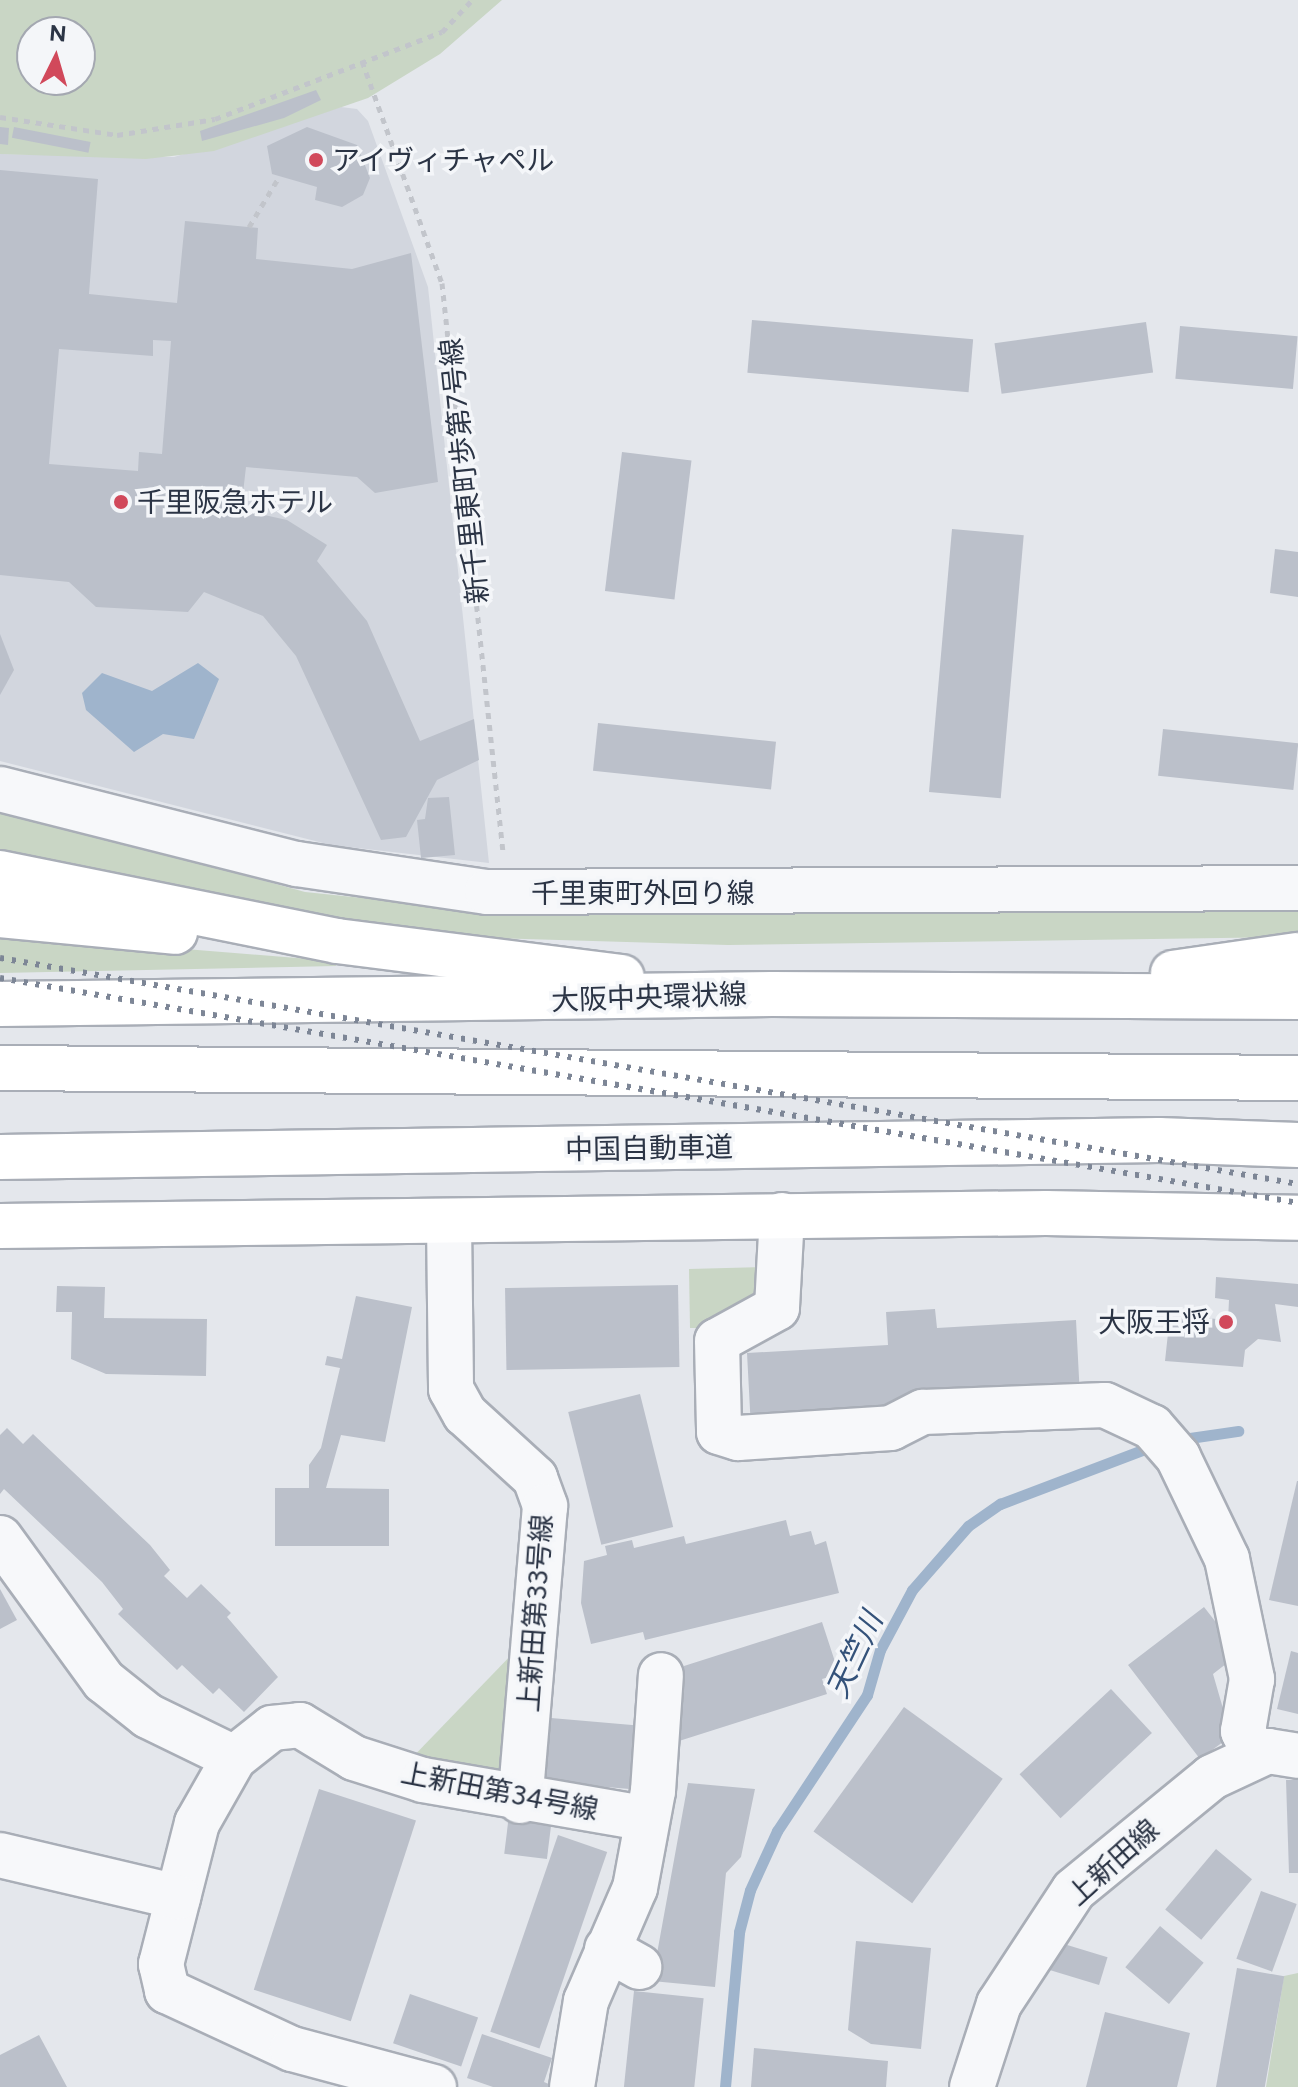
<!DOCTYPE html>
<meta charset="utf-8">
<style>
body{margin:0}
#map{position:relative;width:1298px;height:2087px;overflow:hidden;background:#e4e7ec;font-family:Figtree,"Noto Sans JP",sans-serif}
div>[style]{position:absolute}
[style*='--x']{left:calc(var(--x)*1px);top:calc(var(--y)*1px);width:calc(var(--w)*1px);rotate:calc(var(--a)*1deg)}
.built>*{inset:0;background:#d2d6de}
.green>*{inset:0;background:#c9d6c5}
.water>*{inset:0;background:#9fb4cc}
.stream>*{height:11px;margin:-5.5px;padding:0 5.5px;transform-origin:5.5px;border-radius:5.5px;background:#9fb4cc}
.building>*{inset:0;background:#bbc0ca;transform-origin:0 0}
.path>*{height:5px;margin-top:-2.5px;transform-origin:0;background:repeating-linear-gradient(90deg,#c2c5cb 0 6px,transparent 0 12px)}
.roads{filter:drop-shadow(2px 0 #a9aeb7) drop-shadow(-2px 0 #a9aeb7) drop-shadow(0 2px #a9aeb7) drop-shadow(0 -2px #a9aeb7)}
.minor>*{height:44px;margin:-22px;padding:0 22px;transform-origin:22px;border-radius:22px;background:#f7f8fa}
.major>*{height:44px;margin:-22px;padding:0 22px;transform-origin:22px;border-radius:22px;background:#fff}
.highway>*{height:44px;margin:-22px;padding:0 22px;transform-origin:22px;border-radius:22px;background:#fff}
.rail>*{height:6px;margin-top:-3px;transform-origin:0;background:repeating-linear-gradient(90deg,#7d8696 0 4px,transparent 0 12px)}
.dots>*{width:22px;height:22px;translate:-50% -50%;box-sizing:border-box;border:4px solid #f4f6f9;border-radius:50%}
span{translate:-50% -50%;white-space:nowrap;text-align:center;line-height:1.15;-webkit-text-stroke:7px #f4f6f9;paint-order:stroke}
.poi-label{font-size:28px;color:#2b3445}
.left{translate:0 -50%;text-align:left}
.right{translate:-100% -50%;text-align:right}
.street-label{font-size:28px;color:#2b3445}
.water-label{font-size:30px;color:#34527a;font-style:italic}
.north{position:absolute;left:16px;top:16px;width:80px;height:80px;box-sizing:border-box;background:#f4f6f9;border:2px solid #a4a8b1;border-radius:50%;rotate:5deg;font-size:22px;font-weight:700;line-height:32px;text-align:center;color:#2b3445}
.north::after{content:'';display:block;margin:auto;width:28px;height:36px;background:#d1495b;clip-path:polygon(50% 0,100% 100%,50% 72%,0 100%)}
</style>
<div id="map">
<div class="built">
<div style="clip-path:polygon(341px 107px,357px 109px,368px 121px,428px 287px,489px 863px,331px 845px,0 761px,0 154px,174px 157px)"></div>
</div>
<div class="green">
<div style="clip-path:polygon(evenodd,0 0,502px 0,440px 54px,368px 98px,214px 151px,146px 159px,0 154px,0 0,32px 32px,80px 32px,80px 80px,32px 80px,32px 32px)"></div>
<div style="clip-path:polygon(0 809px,305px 892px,391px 901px,491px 910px,1298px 905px,1298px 937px,728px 945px,487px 938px,298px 920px,0 856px)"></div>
<div style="clip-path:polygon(0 934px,334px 961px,336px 966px,0 973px)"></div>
<div style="clip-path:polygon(765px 1267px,766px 1301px,711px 1328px,690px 1328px,689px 1269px)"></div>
<div style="clip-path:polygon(518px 1648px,505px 1774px,406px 1764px)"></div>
<div style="clip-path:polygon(1298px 1973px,1298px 2087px,1266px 2087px,1284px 1976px)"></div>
</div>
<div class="water">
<div style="clip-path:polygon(198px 663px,219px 679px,194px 739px,163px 734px,134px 752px,86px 710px,82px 693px,102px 673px,152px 691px)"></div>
</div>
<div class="stream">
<div style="--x:1176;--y:1440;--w:63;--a:-8.3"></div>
<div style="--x:725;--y:2087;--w:156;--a:-84.8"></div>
<div style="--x:739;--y:1932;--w:43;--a:-75.3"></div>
<div style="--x:750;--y:1890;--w:65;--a:-65.4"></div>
<div style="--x:777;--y:1831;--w:163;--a:-56.5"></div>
<div style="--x:867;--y:1695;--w:47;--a:-73.9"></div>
<div style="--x:880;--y:1650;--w:68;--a:-61.9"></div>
<div style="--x:912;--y:1590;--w:85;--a:-48.8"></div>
<div style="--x:968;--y:1526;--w:39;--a:-35"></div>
<div style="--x:1000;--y:1504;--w:166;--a:-20.8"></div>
</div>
<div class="building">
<div style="clip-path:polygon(316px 90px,321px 100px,284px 118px,202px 141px,200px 131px)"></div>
<div style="clip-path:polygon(0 127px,9px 128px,8px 145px,0 144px)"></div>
<div style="left:14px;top:127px;width:78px;height:11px;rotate:11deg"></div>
<div style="clip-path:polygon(307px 127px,357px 145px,370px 178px,363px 195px,342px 207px,315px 200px,317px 187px,272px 174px,267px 146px)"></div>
<div style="clip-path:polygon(evenodd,0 170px,98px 179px,89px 294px,177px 303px,185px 221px,258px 228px,256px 259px,352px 269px,411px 253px,438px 482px,375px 493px,357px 477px,246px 467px,241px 510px,287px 520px,327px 545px,317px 561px,367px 621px,420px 741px,474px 719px,479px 760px,437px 780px,406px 837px,381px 840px,296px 656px,263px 616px,204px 592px,188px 612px,96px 607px,69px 582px,0 575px,0 170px,153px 340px,171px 341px,162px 454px,139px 452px,138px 471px,49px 464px,59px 349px,153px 356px,153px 340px)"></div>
<div style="left:752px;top:320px;width:222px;height:53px;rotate:5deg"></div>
<div style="left:1146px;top:322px;width:51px;height:153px;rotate:82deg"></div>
<div style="left:1180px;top:326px;width:118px;height:53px;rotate:5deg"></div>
<div style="left:622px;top:452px;width:70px;height:140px;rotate:7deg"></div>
<div style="left:952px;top:529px;width:72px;height:264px;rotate:5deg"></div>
<div style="clip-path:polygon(1275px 549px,1298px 552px,1298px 597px,1270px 593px)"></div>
<div style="clip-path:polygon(0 634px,14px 670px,0 695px)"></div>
<div style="left:598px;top:723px;width:179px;height:48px;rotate:6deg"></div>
<div style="left:1163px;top:729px;width:136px;height:47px;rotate:6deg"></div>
<div style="clip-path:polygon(449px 797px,455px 855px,421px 858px,417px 820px,425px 819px,428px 798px)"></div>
<div style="clip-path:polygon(1216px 1277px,1298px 1284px,1298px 1307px,1275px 1304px,1281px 1342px,1258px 1339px,1245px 1350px,1243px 1367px,1165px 1361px,1169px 1324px,1184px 1316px,1228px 1320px,1229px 1300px,1215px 1298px)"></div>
<div style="left:678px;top:1285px;width:82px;height:173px;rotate:89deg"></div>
<div style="clip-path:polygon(57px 1286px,105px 1287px,104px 1318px,207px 1319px,206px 1376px,106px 1374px,71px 1359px,72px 1312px,56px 1312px)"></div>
<div style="clip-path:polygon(356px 1296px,412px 1307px,385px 1442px,341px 1435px,326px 1488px,389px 1489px,389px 1546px,275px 1546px,275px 1488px,309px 1488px,309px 1465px,321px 1448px,340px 1368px,325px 1365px,327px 1356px,342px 1359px)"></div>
<div style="clip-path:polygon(935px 1309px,937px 1328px,1076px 1320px,1080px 1397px,751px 1429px,747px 1353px,888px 1345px,886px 1312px)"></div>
<div style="left:640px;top:1394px;width:137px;height:74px;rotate:76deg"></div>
<div style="clip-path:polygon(7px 1428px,23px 1444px,33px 1434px,150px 1545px,170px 1570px,164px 1576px,187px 1598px,201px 1584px,231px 1613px,227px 1617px,278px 1677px,244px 1712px,219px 1688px,213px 1694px,182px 1665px,177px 1670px,118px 1614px,123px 1609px,102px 1582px,4px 1489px,0 1494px,0 1435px)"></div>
<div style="clip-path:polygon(1297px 1481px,1298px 1481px,1298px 1606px,1269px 1600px)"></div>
<div style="clip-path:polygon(786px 1520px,790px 1536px,811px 1531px,815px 1545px,826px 1541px,839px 1593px,645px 1640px,643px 1632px,591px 1644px,581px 1603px,584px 1561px,607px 1555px,605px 1546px,632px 1540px,634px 1548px,684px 1536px,686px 1544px)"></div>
<div style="clip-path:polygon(0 1589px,17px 1620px,0 1629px)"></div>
<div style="clip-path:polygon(1204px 1607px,1240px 1653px,1213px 1674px,1231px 1736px,1200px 1759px,1128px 1665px)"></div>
<div style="clip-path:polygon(822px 1622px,839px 1674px,822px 1679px,827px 1694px,679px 1741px,684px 1666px)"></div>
<div style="clip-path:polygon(1291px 1651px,1298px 1653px,1298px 1714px,1277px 1709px)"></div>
<div style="left:1111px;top:1689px;width:60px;height:125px;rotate:47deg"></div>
<div style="left:904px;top:1707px;width:122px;height:154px;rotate:36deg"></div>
<div style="left:551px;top:1718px;width:93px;height:64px;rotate:5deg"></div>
<div style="clip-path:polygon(1286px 1780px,1298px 1780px,1298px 1873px,1289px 1873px)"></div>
<div style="clip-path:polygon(688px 1783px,755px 1789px,741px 1857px,726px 1873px,715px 1987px,652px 1981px)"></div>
<div style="left:319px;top:1789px;width:102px;height:211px;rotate:18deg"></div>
<div style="left:509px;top:1815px;width:43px;height:39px;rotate:7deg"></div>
<div style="left:558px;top:1835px;width:52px;height:208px;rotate:19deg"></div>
<div style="left:1216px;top:1849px;width:47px;height:79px;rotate:40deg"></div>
<div style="left:1261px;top:1891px;width:38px;height:72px;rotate:20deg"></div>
<div style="left:1160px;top:1926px;width:57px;height:54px;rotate:40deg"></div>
<div style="clip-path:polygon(856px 1941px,931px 1948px,921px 2049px,871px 2044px,848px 2030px)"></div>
<div style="left:1054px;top:1941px;width:56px;height:29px;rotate:17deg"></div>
<div style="left:1237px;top:1968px;width:48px;height:121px;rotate:10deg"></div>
<div style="left:634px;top:1991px;width:70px;height:97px;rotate:6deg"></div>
<div style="left:410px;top:1994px;width:72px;height:52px;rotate:19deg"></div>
<div style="clip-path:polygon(1105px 2012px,1190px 2033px,1177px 2087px,1086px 2087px)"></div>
<div style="clip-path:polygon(482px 2034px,552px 2058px,544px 2082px,556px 2087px,493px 2087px,467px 2078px)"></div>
<div style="clip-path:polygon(39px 2035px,67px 2087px,0 2087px,0 2055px)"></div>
<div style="clip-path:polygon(754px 2048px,888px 2061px,886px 2087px,751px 2087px)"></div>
</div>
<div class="path">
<div style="--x:362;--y:61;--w:236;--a:70.2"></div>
<div style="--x:442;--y:283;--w:572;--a:83.88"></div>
<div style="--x:0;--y:117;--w:118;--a:8.7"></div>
<div style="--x:117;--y:135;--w:99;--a:-9.3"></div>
<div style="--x:215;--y:119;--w:243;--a:-21"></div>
<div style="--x:442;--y:32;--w:44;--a:-46.8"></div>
<div style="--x:249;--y:227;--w:58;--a:-59"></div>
</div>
<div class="roads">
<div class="minor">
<div style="--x:0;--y:789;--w:306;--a:14.2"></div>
<div style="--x:297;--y:864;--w:192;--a:8.4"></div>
<div style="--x:487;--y:892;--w:811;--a:-0.28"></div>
<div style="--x:782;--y:1215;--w:93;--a:93.1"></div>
<div style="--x:777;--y:1308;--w:68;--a:151.2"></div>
<div style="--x:717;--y:1341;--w:91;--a:88.7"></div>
<div style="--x:719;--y:1432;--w:20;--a:18"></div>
<div style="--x:738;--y:1438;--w:153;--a:-3.7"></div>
<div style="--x:891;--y:1428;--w:36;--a:-27"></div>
<div style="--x:923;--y:1412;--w:182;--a:-2.2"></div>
<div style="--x:1105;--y:1405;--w:52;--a:25.1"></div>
<div style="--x:1152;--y:1427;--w:40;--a:49"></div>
<div style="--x:1178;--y:1457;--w:113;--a:64.3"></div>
<div style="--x:1227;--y:1559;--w:123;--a:78.2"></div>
<div style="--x:1252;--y:1679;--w:53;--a:99.8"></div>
<div style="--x:1243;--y:1731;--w:26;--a:65"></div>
<div style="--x:449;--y:1222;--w:167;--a:89.3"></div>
<div style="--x:451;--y:1389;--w:29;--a:61"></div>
<div style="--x:465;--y:1414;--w:95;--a:42.4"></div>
<div style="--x:535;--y:1478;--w:30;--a:70"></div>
<div style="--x:545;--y:1506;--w:296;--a:94.8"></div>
<div style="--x:0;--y:1538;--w:177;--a:54"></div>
<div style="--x:104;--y:1681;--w:56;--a:38.5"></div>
<div style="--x:148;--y:1716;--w:96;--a:26"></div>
<div style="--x:234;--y:1758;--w:75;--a:119.6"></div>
<div style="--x:197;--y:1823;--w:146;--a:104.3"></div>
<div style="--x:161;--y:1964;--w:28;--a:77"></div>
<div style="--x:167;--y:1991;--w:138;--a:24.9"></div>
<div style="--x:292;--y:2049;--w:147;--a:15"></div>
<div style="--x:234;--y:1758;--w:48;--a:-38.3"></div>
<div style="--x:272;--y:1728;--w:28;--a:-6"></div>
<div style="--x:300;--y:1725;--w:63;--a:31.4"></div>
<div style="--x:354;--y:1758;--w:72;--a:17.7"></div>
<div style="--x:423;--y:1780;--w:223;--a:9.8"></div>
<div style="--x:0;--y:1855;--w:183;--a:13.3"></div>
<div style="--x:607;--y:1949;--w:37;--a:29"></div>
<div style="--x:572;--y:2087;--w:87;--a:-80.8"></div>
<div style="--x:586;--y:2001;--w:123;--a:-66.6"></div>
<div style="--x:635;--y:1888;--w:99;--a:-79.5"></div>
<div style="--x:653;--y:1791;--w:116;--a:-86.1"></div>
<div style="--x:972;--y:2087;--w:87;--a:-72"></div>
<div style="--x:999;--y:2004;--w:136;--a:-56.7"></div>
<div style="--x:1074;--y:1890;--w:178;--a:-39.3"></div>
<div style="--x:1212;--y:1777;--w:62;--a:-24.9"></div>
<div style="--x:1268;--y:1751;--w:30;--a:9"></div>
</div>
<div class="major">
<div style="--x:0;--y:873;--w:344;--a:11.4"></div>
<div style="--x:337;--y:941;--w:287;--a:7.2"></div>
<div style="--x:0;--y:915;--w:176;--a:5.5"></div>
<div style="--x:1173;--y:973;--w:126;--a:-8.2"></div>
<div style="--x:0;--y:1004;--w:772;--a:-0.74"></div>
<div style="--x:772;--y:994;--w:526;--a:0.33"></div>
<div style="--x:0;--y:1226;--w:1046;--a:-0.71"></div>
<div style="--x:1046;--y:1213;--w:252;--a:1.1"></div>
</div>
<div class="highway">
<div style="--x:0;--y:1068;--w:1298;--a:0.44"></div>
<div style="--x:0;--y:1157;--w:1159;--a:-0.84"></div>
<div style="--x:1159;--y:1140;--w:139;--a:2.1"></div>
</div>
</div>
<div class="rail">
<div style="--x:0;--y:958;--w:1318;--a:9.88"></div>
<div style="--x:0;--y:978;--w:1317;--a:9.83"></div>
</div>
<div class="dots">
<div style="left:316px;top:160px;background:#d1495b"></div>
<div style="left:121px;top:502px;background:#d1495b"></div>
<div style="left:1226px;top:1322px;background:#d1495b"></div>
</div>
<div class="poi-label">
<span class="left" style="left:332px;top:160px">アイヴィチャペル</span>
<span class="left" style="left:137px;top:502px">千里阪急ホテル</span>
<span class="right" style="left:1210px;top:1322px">大阪王将</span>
</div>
<div class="street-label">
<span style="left:464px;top:471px;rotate:-96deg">新千里東町歩第7号線</span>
<span style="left:643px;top:893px">千里東町外回り線</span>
<span style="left:649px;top:997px;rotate:-2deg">大阪中央環状線</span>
<span style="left:649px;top:1148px;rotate:-1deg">中国自動車道</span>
<span style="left:535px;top:1613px;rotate:-86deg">上新田第33号線</span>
<span style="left:500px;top:1791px;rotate:11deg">上新田第34号線</span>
<span style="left:1113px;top:1862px;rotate:-42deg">上新田線</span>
</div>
<div class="water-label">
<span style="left:855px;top:1655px;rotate:-65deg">天竺川</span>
</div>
<div class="north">N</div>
</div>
